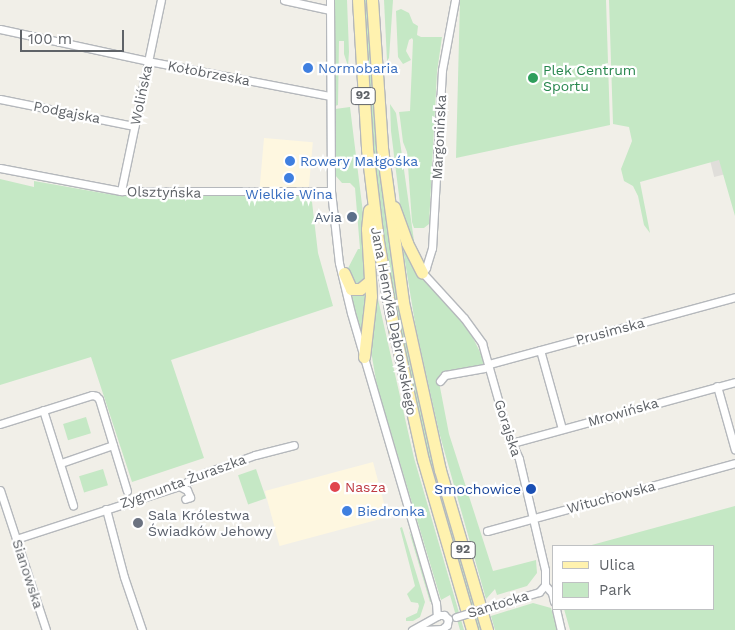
<!DOCTYPE html>
<meta charset="utf-8">
<style>
body{margin:0}
#map{position:relative;width:735px;height:630px;overflow:hidden;background:#f1efe8;font-family:"Work Sans",sans-serif}
div>[style]{position:absolute}
[style*='--x']{left:calc(var(--x)*1px);top:calc(var(--y)*1px);width:calc(var(--w)*1px);rotate:calc(var(--a)*1deg)}
.commercial>*{inset:0;background:#fef7e0;transform-origin:0 0}
.industrial>*{inset:0;background:#e0deda;transform-origin:0 0}
.green>*{inset:0;background:#c5e8c5;transform-origin:0 0}
.roads{filter:drop-shadow(1px 0 #b5b8bc) drop-shadow(-1px 0 #b5b8bc) drop-shadow(0 1px #b5b8bc) drop-shadow(0 -1px #b5b8bc)}
.street>*{height:7px;margin:-3.5px;padding:0 3.5px;transform-origin:3.5px;border-radius:3.5px;background:#fff}
.primary>*{height:11px;margin:-5.5px;padding:0 5.5px;transform-origin:5.5px;border-radius:5.5px;background:#fff2af}
.bridges{filter:drop-shadow(1px 0 #b5b8bc) drop-shadow(-1px 0 #b5b8bc) drop-shadow(0 1px #b5b8bc) drop-shadow(0 -1px #b5b8bc)}
.street-bridge>*{height:7px;margin:-3.5px;padding:0 3.5px;transform-origin:3.5px;border-radius:3.5px;background:#fff}
.dots>*{width:14px;height:14px;translate:-50% -50%;box-sizing:border-box;border:2px solid #fff;border-radius:50%}
span{translate:-50% -50%;white-space:nowrap;text-align:center;line-height:1.15;-webkit-text-stroke:4.5px #fff;paint-order:stroke}
.shield-label span{padding:1px 4px;background:#fff;border:1px solid;border-radius:4px;-webkit-text-stroke-width:0}
.shield-label{font-size:12px;color:#5f6368;font-weight:700}
.shop-label{font-size:14px;color:#366cbe}
.left{translate:0 -50%;text-align:left}
.leisure-label{font-size:14px;color:#27864d}
.street-label{font-size:14px;color:#5f6368}
.service-label{font-size:14px;color:#4e5e75}
.right{translate:-100% -50%;text-align:right}
.health-label{font-size:14px;color:#be3a42}
.transit-label{font-size:14px;color:#164399}
.worship-label{font-size:14px;color:#5b616d}
.legend{position:absolute;left:552px;top:545px;width:162px;height:65px;box-sizing:border-box;background:#fff;border:1px solid #bfc1c3;margin:0;padding:6px 9px;list-style:none;font-size:15px;color:#5f6368}
.legend li{display:flex;align-items:center;gap:10px;height:25px}
.legend b{width:25px;border:1px solid #bfc1c3}
.scale{position:absolute;left:20px;top:30px;width:104px;height:22px;box-sizing:border-box;border:2px solid #5f6368;border-top:0;padding-left:6px;font-size:15px;line-height:18px;white-space:nowrap;color:#5f6368;-webkit-text-stroke:4px #fff;paint-order:stroke}
</style>
<div id="map">
<div class="commercial">
<div style="left:264px;top:138px;width:49px;height:50px;rotate:5deg"></div>
<div style="left:373px;top:462px;width:57px;height:112px;rotate:75deg"></div>
</div>
<div class="industrial">
<div style="left:720px;top:159px;width:16px;height:10px;rotate:76deg"></div>
</div>
<div class="green">
<div style="clip-path:polygon(334px 0,347px 0,349px 52px,348px 66px,344px 54px,344px 41px,339px 41px,338px 105px,335px 106px,333px 105px)"></div>
<div style="clip-path:polygon(362px 0,368px 0,388px 230px,483px 630px,476px 630px,424px 448px,385px 259px,373px 169px)"></div>
<div style="clip-path:polygon(384px 0,393px 0,389px 58px,387px 61px)"></div>
<div style="clip-path:polygon(460px 0,606px 0,610px 125px,456px 158px)"></div>
<div style="clip-path:polygon(609px 0,735px 0,735px 216px,719px 160px,640px 182px,650px 233px,644px 225px,638px 196px,633px 186px,624px 181px,621px 169px,632px 141px,629px 127px,613px 124px)"></div>
<div style="clip-path:polygon(401px 9px,409px 13px,413px 23px,418px 26px,417px 35px,421px 37px,442px 37px,437px 72px,429px 224px,424px 228px,414px 228px,412px 222px,407px 152px,403px 142px,400px 118px,399px 112px,410px 111px,413px 40px,412px 38px,409px 40px,406px 51px,411px 60px,403px 64px,398px 57px,396px 11px)"></div>
<div style="clip-path:polygon(390px 104px,396px 113px,415px 248px,402px 220px,391px 131px)"></div>
<div style="clip-path:polygon(350px 107px,364px 221px,366px 280px,354px 287px,346px 272px,358px 249px,360px 249px,355px 188px,350px 183px,342px 183px,335px 175px,333px 113px,335px 109px)"></div>
<div style="clip-path:polygon(0 179px,34px 187px,34px 181px,108px 194px,136px 196px,306px 196px,312px 202px,318px 253px,333px 306px,171px 360px,204px 458px,132px 482px,91px 357px,0 385px)"></div>
<div style="clip-path:polygon(401px 237px,418px 274px,468px 328px,485px 362px,484px 365px,444px 375px,439px 382px,449px 434px,493px 571px,536px 560px,537px 573px,527px 586px,497px 595px,495px 589px,486px 599px,439px 432px,416px 329px)"></div>
<div style="clip-path:polygon(373px 285px,375px 286px,414px 458px,464px 630px,460px 630px,450px 595px,441px 600px,377px 386px,372px 357px)"></div>
<div style="clip-path:polygon(366px 291px,362px 338px,350px 298px,352px 295px)"></div>
<div style="left:86px;top:417px;width:17px;height:24px;rotate:73deg"></div>
<div style="left:103px;top:469px;width:17px;height:25px;rotate:73deg"></div>
<div style="left:256px;top:469px;width:31px;height:19px;rotate:71deg"></div>
<div style="clip-path:polygon(735px 506px,735px 630px,570px 630px,564px 609px,714px 609px,714px 546px,588px 546px)"></div>
<div style="clip-path:polygon(402px 527px,425px 602px,420px 617px,413px 621px,406px 621px,406px 618px,417px 613px,419px 606px,418px 603px,411px 602px,407px 594px,415px 586px,400px 528px)"></div>
<div style="clip-path:polygon(409px 531px,418px 549px,433px 601px,430px 602px)"></div>
<div style="clip-path:polygon(533px 603px,551px 608px,558px 630px,495px 630px,491px 616px)"></div>
</div>
<div class="roads">
<div class="street">
<div style="--x:284;--y:0;--w:47;--a:12.3"></div>
<div style="--x:330;--y:0;--w:191;--a:89.7"></div>
<div style="--x:331;--y:191;--w:72;--a:83.7"></div>
<div style="--x:339;--y:263;--w:51;--a:76.5"></div>
<div style="--x:351;--y:313;--w:302;--a:73.7"></div>
<div style="--x:436;--y:603;--w:13;--a:86"></div>
<div style="--x:455;--y:0;--w:71;--a:100.5"></div>
<div style="--x:442;--y:70;--w:178;--a:93.2"></div>
<div style="--x:432;--y:248;--w:21;--a:107"></div>
<div style="--x:426;--y:268;--w:6;--a:135"></div>
<div style="--x:422;--y:272;--w:62;--a:47.6"></div>
<div style="--x:464;--y:318;--w:31;--a:54"></div>
<div style="--x:482;--y:343;--w:96;--a:74.2"></div>
<div style="--x:508;--y:435;--w:26;--a:65"></div>
<div style="--x:519;--y:459;--w:114;--a:76.8"></div>
<div style="--x:545;--y:570;--w:15;--a:90"></div>
<div style="--x:0;--y:29;--w:151;--a:12.2"></div>
<div style="--x:148;--y:61;--w:185;--a:10.9"></div>
<div style="--x:0;--y:99;--w:137;--a:11.4"></div>
<div style="--x:0;--y:168;--w:123;--a:10.8"></div>
<div style="--x:121;--y:191;--w:210;--a:0"></div>
<div style="--x:121;--y:191;--w:195;--a:-78.2"></div>
<div style="--x:540;--y:350;--w:82;--a:74.4"></div>
<div style="--x:489;--y:364;--w:255;--a:-15.2"></div>
<div style="--x:440;--y:381;--w:8;--a:-50"></div>
<div style="--x:445;--y:375;--w:40;--a:-10"></div>
<div style="--x:717;--y:386;--w:66;--a:74.3"></div>
<div style="--x:43;--y:410;--w:100;--a:72.5"></div>
<div style="--x:0;--y:424;--w:96;--a:-17.5"></div>
<div style="--x:92;--y:395;--w:4;--a:14"></div>
<div style="--x:96;--y:396;--w:4;--a:45"></div>
<div style="--x:99;--y:399;--w:96;--a:73.1"></div>
<div style="--x:512;--y:443;--w:231;--a:-15.3"></div>
<div style="--x:61;--y:463;--w:55;--a:-19.1"></div>
<div style="--x:179;--y:486;--w:9;--a:27"></div>
<div style="--x:187;--y:490;--w:8;--a:67"></div>
<div style="--x:190;--y:497;--w:5;--a:158"></div>
<div style="--x:0;--y:490;--w:147;--a:71.8"></div>
<div style="--x:106;--y:509;--w:70;--a:75.2"></div>
<div style="--x:124;--y:577;--w:56;--a:71.2"></div>
<div style="--x:487;--y:531;--w:257;--a:-15.3"></div>
<div style="--x:16;--y:539;--w:171;--a:-18"></div>
<div style="--x:179;--y:486;--w:29;--a:-27"></div>
<div style="--x:205;--y:473;--w:53;--a:-19.8"></div>
<div style="--x:255;--y:455;--w:40;--a:-14.4"></div>
<div style="--x:545;--y:585;--w:11;--a:49"></div>
<div style="--x:552;--y:593;--w:9;--a:77"></div>
<div style="--x:492;--y:606;--w:49;--a:-16.6"></div>
<div style="--x:539;--y:592;--w:9;--a:-49"></div>
<div style="--x:556;--y:609;--w:22;--a:77"></div>
<div style="--x:412;--y:630;--w:31;--a:-29"></div>
<div style="--x:439;--y:615;--w:5;--a:0"></div>
<div style="--x:444;--y:615;--w:6;--a:45"></div>
<div style="--x:423;--y:630;--w:19;--a:-3"></div>
<div style="--x:442;--y:629;--w:6;--a:-39"></div>
<div style="--x:447;--y:625;--w:6;--a:-81"></div>
</div>
<div class="primary">
<div style="--x:358;--y:0;--w:149;--a:86.5"></div>
<div style="--x:367;--y:149;--w:93;--a:83.2"></div>
<div style="--x:378;--y:241;--w:75;--a:80"></div>
<div style="--x:391;--y:315;--w:148;--a:77.6"></div>
<div style="--x:423;--y:460;--w:177;--a:73.9"></div>
<div style="--x:372;--y:0;--w:148;--a:86.1"></div>
<div style="--x:382;--y:148;--w:155;--a:82.2"></div>
<div style="--x:403;--y:302;--w:172;--a:77.6"></div>
<div style="--x:440;--y:470;--w:167;--a:73.6"></div>
<div style="--x:394;--y:207;--w:38;--a:70"></div>
<div style="--x:407;--y:243;--w:33;--a:63"></div>
<div style="--x:344;--y:273;--w:17;--a:66"></div>
<div style="--x:351;--y:289;--w:9;--a:0"></div>
<div style="--x:360;--y:289;--w:13;--a:-39"></div>
<div style="--x:364;--y:357;--w:61;--a:-83.5"></div>
<div style="--x:371;--y:296;--w:67;--a:-93.4"></div>
<div style="--x:367;--y:229;--w:19;--a:-84"></div>
</div>
</div>
<div class="bridges">
<div class="street-bridge">
<div style="--x:456;--y:617;--w:38;--a:-17"></div>
</div>
</div>
<div class="dots">
<div style="left:308px;top:68px;background:#3f7fe0"></div>
<div style="left:533px;top:78px;background:#2e9e5b"></div>
<div style="left:290px;top:161px;background:#3f7fe0"></div>
<div style="left:289px;top:178px;background:#3f7fe0"></div>
<div style="left:352px;top:217px;background:#5c6f8a"></div>
<div style="left:335px;top:487px;background:#e0444e"></div>
<div style="left:531px;top:489px;background:#1a4fb4"></div>
<div style="left:347px;top:511px;background:#3f7fe0"></div>
<div style="left:138px;top:523px;background:#6b7280"></div>
</div>
<div class="shield-label">
<span style="left:363px;top:96px">92</span>
<span style="left:463px;top:550px">92</span>
</div>
<div class="shop-label">
<span class="left" style="left:318px;top:68px">Normobaria</span>
<span class="left" style="left:300px;top:161px">Rowery Małgośka</span>
<span style="left:289px;top:194px">Wielkie Wina</span>
<span class="left" style="left:357px;top:511px">Biedronka</span>
</div>
<div class="leisure-label">
<span class="left" style="left:543px;top:78px">Plek Centrum<br>Sportu</span>
</div>
<div class="street-label">
<span style="left:209px;top:73px;rotate:11deg">Kołobrzeska</span>
<span style="left:141px;top:95px;rotate:-78deg">Wolińska</span>
<span style="left:67px;top:112px;rotate:11deg">Podgajska</span>
<span style="left:439px;top:137px;rotate:-87deg">Margonińska</span>
<span style="left:164px;top:192px;rotate:1deg">Olsztyńska</span>
<span style="left:394px;top:321px;rotate:79deg">Jana Henryka Dąbrowskiego</span>
<span style="left:610px;top:331px;rotate:-15deg">Prusimska</span>
<span style="left:623px;top:412px;rotate:-16deg">Mrowińska</span>
<span style="left:508px;top:428px;rotate:72deg">Gorajska</span>
<span style="left:183px;top:481px;rotate:-20deg">Zygmunta Żuraszka</span>
<span style="left:611px;top:497px;rotate:-15deg">Wituchowska</span>
<span style="left:28px;top:574px;rotate:72deg">Sianowska</span>
<span style="left:498px;top:604px;rotate:-17deg">Santocka</span>
</div>
<div class="service-label">
<span class="right" style="left:342px;top:217px">Avia</span>
</div>
<div class="health-label">
<span class="left" style="left:345px;top:487px">Nasza</span>
</div>
<div class="transit-label">
<span class="right" style="left:521px;top:489px">Smochowice</span>
</div>
<div class="worship-label">
<span class="left" style="left:148px;top:523px">Sala Królestwa<br>Świadków Jehowy</span>
</div>
<ul class="legend">
<li><b style="height:6px;background:#fff2af"></b>Ulica</li>
<li><b style="height:14px;background:#c5e8c5"></b>Park</li>
</ul>
<div class="scale">100 m</div>
</div>
